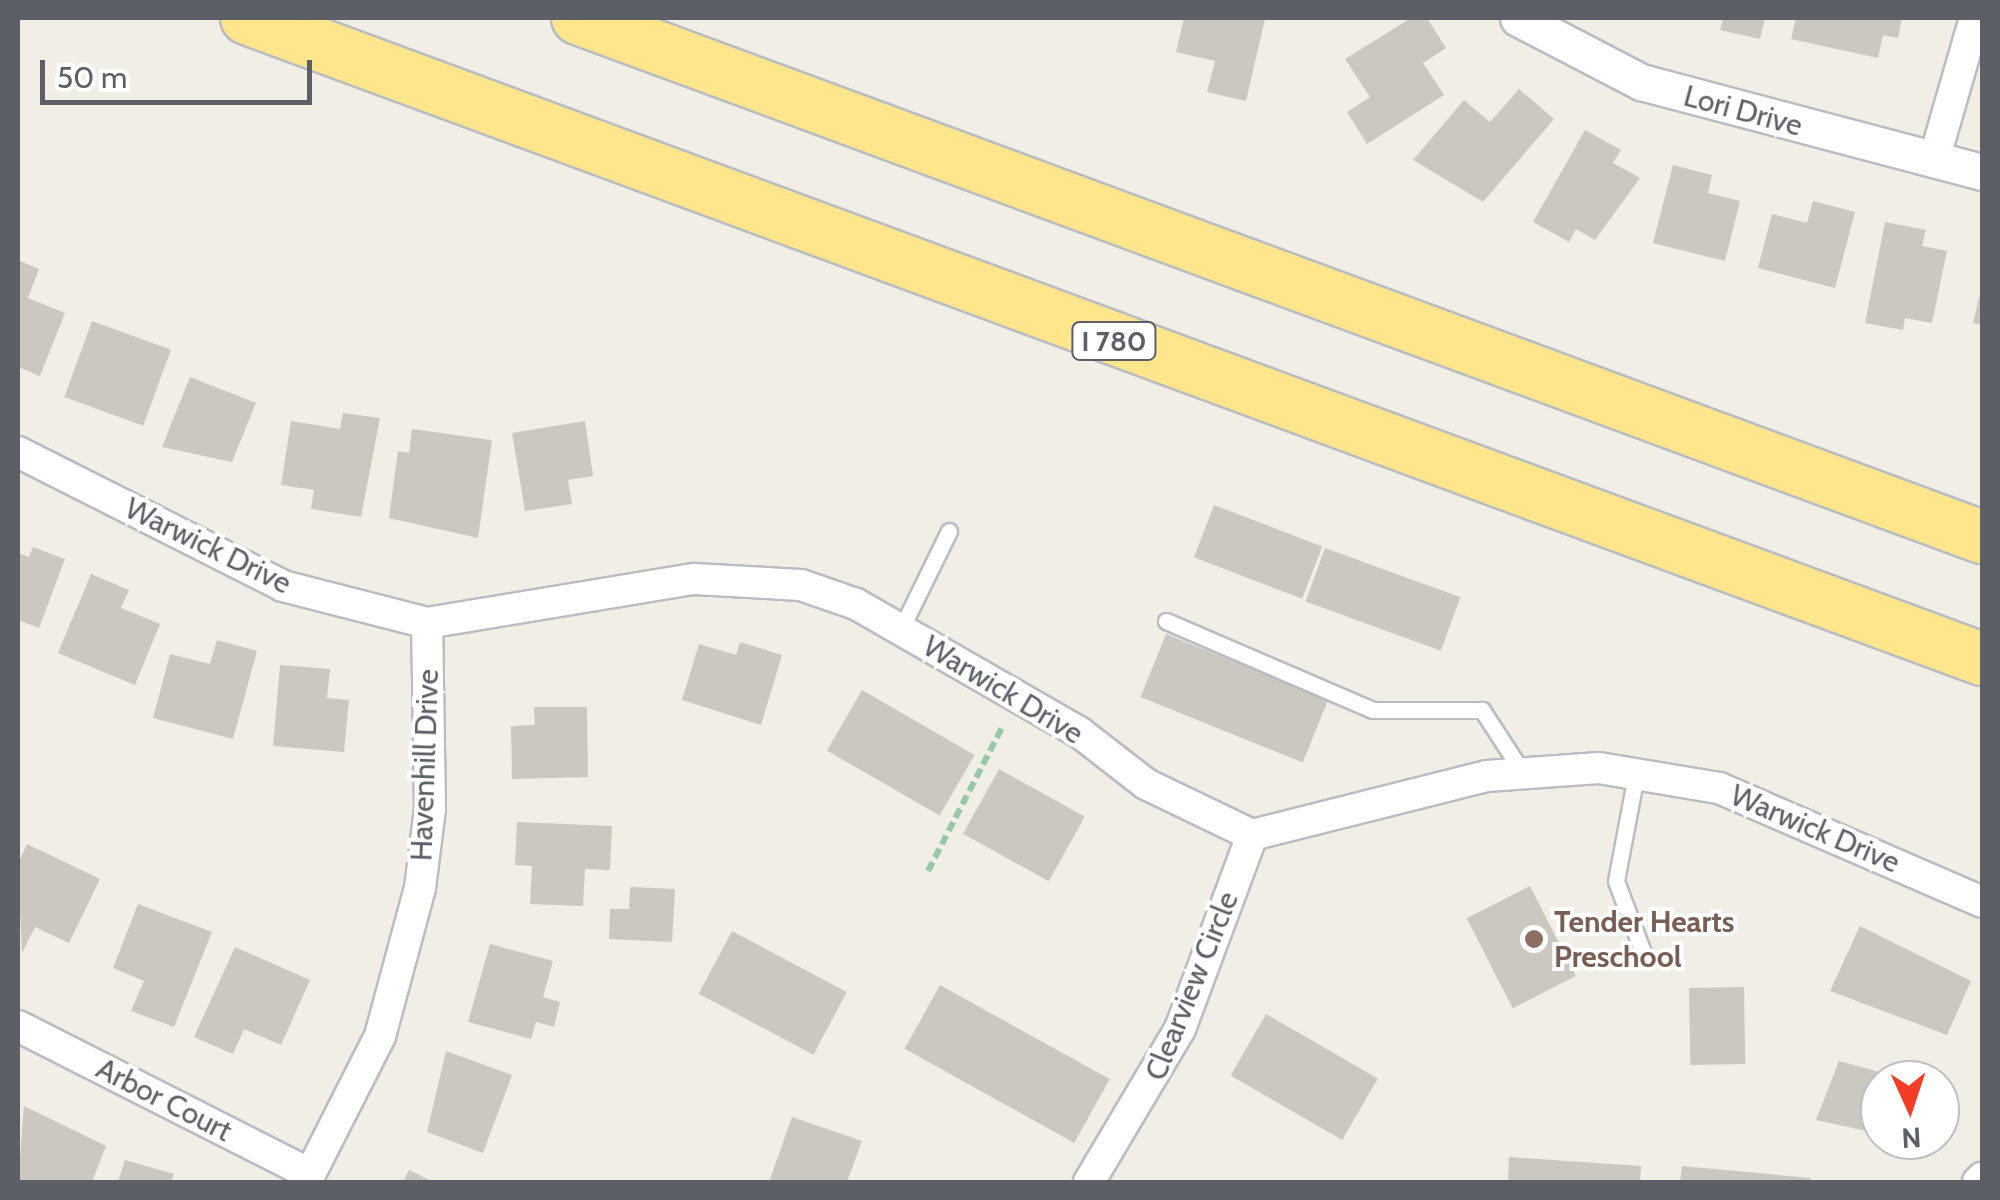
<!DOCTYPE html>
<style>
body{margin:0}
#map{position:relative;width:2000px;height:1200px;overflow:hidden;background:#f0eee5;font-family:Cabin,sans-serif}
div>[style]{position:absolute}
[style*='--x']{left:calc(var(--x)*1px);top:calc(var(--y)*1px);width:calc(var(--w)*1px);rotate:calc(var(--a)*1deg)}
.building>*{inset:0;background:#cbc8c2;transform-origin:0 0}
.path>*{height:6px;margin-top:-3px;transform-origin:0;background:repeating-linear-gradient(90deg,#97c8a7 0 10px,transparent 0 15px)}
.roads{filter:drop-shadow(2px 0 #b9bcc1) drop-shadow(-2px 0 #b9bcc1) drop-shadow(0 2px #b9bcc1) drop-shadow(0 -2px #b9bcc1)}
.service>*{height:15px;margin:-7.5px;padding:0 7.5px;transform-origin:7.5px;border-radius:7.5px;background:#fff}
.minor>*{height:30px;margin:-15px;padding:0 15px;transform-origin:15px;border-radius:15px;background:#fff}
.tertiary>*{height:35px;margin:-17.5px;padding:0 17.5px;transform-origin:17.5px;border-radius:17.5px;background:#fff}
.motorway>*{height:52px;margin:-26px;padding:0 26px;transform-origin:26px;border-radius:26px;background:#ffe68d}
.dots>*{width:28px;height:28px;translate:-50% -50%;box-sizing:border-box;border:5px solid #fff;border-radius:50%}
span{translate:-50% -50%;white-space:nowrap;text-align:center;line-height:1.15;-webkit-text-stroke:8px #fff;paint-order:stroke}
.shield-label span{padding:2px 8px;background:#fff;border:2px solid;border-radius:8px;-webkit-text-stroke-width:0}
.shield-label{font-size:28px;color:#5c6066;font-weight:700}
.street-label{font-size:30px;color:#5c6066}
.education-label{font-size:30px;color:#785e54;font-weight:700}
.left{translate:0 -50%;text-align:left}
.frame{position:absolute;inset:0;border:20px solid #5c6066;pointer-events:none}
.north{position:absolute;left:1860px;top:1060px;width:100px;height:100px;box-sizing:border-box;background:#fff;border:2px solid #bebfc2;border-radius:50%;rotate:177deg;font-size:28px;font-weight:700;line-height:40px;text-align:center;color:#5c6066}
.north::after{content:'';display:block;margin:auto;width:35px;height:45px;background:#f43d26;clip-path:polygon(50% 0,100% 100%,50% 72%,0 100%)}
.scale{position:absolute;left:40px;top:60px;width:272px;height:45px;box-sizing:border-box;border:5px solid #5c6066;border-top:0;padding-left:12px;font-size:30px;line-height:35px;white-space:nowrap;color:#5c6066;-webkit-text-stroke:8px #fff;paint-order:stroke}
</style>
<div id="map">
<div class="building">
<div style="clip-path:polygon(1184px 18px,1265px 19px,1246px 101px,1207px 92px,1215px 61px,1176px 52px)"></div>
<div style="clip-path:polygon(1411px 18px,1427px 18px,1446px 48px,1423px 63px,1444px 95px,1367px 144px,1347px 112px,1370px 97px,1345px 59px)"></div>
<div style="clip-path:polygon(1723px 18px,1765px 18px,1760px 39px,1720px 30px)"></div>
<div style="clip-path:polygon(1796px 18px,1902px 18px,1898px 38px,1883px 35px,1878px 58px,1791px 39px)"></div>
<div style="clip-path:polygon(1519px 89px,1554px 119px,1483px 202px,1413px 160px,1464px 100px,1490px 122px)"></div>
<div style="clip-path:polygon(1585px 130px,1621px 150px,1613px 163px,1640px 178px,1595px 240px,1576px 229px,1569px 242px,1533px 222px)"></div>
<div style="clip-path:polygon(1673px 165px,1712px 175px,1708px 193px,1740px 201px,1725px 261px,1653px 243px)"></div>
<div style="clip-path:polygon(1813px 201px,1855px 212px,1835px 288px,1758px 268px,1772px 214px,1807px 223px)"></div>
<div style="clip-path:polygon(1885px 222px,1926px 230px,1922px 246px,1947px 251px,1932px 323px,1905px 318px,1903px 330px,1865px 323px)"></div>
<div style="clip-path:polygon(18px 260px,39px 269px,28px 298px,65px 313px,40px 376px,18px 367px)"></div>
<div style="clip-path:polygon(1981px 290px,1982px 290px,1982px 325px,1973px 323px)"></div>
<div style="left:92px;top:321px;width:84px;height:81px;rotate:20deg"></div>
<div style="clip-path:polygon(190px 377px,256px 403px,232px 462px,162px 447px)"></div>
<div style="clip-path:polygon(343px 413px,380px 418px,361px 517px,311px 509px,314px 490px,281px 485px,291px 421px,340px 429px)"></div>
<div style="clip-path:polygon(585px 421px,593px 476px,568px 480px,572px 504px,525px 511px,512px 433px)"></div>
<div style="clip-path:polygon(412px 429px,492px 440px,478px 538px,389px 518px,398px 451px,409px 453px)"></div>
<div style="left:1214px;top:505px;width:116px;height:56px;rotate:21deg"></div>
<div style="clip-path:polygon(33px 547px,65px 559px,39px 628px,18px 620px,18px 553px,29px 557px)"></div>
<div style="left:1325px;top:548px;width:144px;height:57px;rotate:20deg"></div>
<div style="clip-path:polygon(91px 574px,129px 590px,121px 608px,160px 624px,135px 685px,58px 653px)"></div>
<div style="left:1166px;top:634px;width:175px;height:68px;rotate:22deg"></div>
<div style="clip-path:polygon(217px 640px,257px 651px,233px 739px,153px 718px,170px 654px,210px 664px)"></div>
<div style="clip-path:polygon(740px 642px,782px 655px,761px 725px,682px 700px,699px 644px,736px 655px)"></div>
<div style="clip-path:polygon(280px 665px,330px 669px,327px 698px,349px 700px,344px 752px,273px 746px)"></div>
<div style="left:862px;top:690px;width:130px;height:70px;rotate:30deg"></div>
<div style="clip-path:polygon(534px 707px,587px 707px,588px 777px,512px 779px,511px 726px,535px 725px)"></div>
<div style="left:999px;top:769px;width:98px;height:74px;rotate:29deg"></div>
<div style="clip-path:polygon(517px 822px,612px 826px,610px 870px,585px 869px,583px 906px,530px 904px,532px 866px,515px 865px)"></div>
<div style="clip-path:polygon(27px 844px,100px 879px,69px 943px,35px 927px,22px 953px,18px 864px)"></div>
<div style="left:1530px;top:886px;width:101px;height:71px;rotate:63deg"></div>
<div style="clip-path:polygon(630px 887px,675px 889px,672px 942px,609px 939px,610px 909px,629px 909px)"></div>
<div style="clip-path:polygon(138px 904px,212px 932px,174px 1027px,131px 1011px,144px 981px,113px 968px)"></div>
<div style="clip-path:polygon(1860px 926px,1971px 981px,1947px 1035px,1830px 991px)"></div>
<div style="left:732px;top:931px;width:130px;height:71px;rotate:28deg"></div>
<div style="clip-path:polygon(490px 944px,553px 961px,543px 997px,560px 1002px,554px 1027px,536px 1022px,531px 1039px,468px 1022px)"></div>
<div style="clip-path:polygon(235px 947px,310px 980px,281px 1045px,244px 1029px,233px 1054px,194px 1037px)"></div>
<div style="left:940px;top:985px;width:194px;height:73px;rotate:29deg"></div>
<div style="left:1744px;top:987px;width:77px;height:55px;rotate:89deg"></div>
<div style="left:1266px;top:1014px;width:129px;height:71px;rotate:30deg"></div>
<div style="clip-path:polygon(446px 1051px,512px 1075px,483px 1153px,427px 1132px)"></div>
<div style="clip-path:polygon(1839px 1061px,1906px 1079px,1880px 1080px,1880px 1134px,1816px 1120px)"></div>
<div style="clip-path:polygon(1940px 1087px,1956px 1092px,1941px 1138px,1940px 1138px)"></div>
<div style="clip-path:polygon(24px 1106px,106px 1146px,92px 1182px,18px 1182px)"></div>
<div style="clip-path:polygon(792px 1117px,862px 1141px,847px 1182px,769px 1182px)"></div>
<div style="clip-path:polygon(1509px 1157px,1641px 1166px,1640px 1182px,1508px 1182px)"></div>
<div style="clip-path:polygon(125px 1160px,174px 1174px,171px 1182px,118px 1182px)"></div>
<div style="clip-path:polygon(1682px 1166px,1811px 1178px,1810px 1182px,1680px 1182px)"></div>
<div style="clip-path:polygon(409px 1170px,433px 1182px,403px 1182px)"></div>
</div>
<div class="path">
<div style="--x:928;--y:871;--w:163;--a:-62.7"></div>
</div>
<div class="roads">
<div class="service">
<div style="--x:1166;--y:621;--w:225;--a:23.3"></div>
<div style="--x:1373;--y:710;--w:109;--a:0"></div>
<div style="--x:1482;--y:710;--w:72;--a:57"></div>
<div style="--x:901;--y:629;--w:109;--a:-63.9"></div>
<div style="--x:1636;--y:775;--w:108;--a:100.7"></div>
<div style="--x:1616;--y:881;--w:76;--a:69.2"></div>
</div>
<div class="minor">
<div style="--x:1934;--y:160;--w:148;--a:-73.9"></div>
<div style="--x:18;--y:452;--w:297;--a:26.8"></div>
<div style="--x:283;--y:586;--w:149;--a:14.4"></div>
<div style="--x:427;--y:623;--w:271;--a:-9.4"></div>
<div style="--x:694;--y:579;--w:107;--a:3.2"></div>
<div style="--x:801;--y:585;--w:58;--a:19.1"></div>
<div style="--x:856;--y:604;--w:257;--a:29.9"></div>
<div style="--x:1079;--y:732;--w:85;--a:37.8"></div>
<div style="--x:1146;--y:784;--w:118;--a:25.7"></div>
<div style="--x:1252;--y:835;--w:242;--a:-14.1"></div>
<div style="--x:1487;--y:776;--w:112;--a:-4.1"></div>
<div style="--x:1599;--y:768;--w:122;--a:9.5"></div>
<div style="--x:1719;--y:788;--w:287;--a:23.4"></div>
<div style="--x:18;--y:1026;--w:327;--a:26.9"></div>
<div style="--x:306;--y:1182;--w:164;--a:-63.1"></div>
<div style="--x:380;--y:1036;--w:153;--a:-74.9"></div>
<div style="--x:420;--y:888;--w:80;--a:-82.8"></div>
<div style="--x:430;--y:809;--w:186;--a:-90.9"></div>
<div style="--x:1089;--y:1182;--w:178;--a:-59.3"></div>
<div style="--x:1180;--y:1029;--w:207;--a:-69.6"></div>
<div style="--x:1978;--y:1182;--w:6;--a:-45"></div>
</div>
<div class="tertiary">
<div style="--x:1518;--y:18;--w:139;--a:27.5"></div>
<div style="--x:1641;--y:82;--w:353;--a:14.8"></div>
</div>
<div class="motorway">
<div style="--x:247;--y:18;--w:1850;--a:20.28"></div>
<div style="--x:578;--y:18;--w:1497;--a:20.29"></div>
</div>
</div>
<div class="dots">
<div style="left:1534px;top:939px;background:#8d6e63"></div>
</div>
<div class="shield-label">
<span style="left:1114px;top:341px">I 780</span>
</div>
<div class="street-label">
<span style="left:1743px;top:111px;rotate:15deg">Lori Drive</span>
<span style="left:208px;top:546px;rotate:26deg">Warwick Drive</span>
<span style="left:1003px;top:690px;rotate:31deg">Warwick Drive</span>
<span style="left:425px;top:765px;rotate:-88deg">Havenhill Drive</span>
<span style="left:1815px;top:829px;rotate:23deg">Warwick Drive</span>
<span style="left:1192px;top:986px;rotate:-68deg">Clearview Circle</span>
<span style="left:164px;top:1100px;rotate:27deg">Arbor Court</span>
</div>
<div class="education-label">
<span class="left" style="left:1554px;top:939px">Tender Hearts<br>Preschool</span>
</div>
<div class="frame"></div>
<div class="north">N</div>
<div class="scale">50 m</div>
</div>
